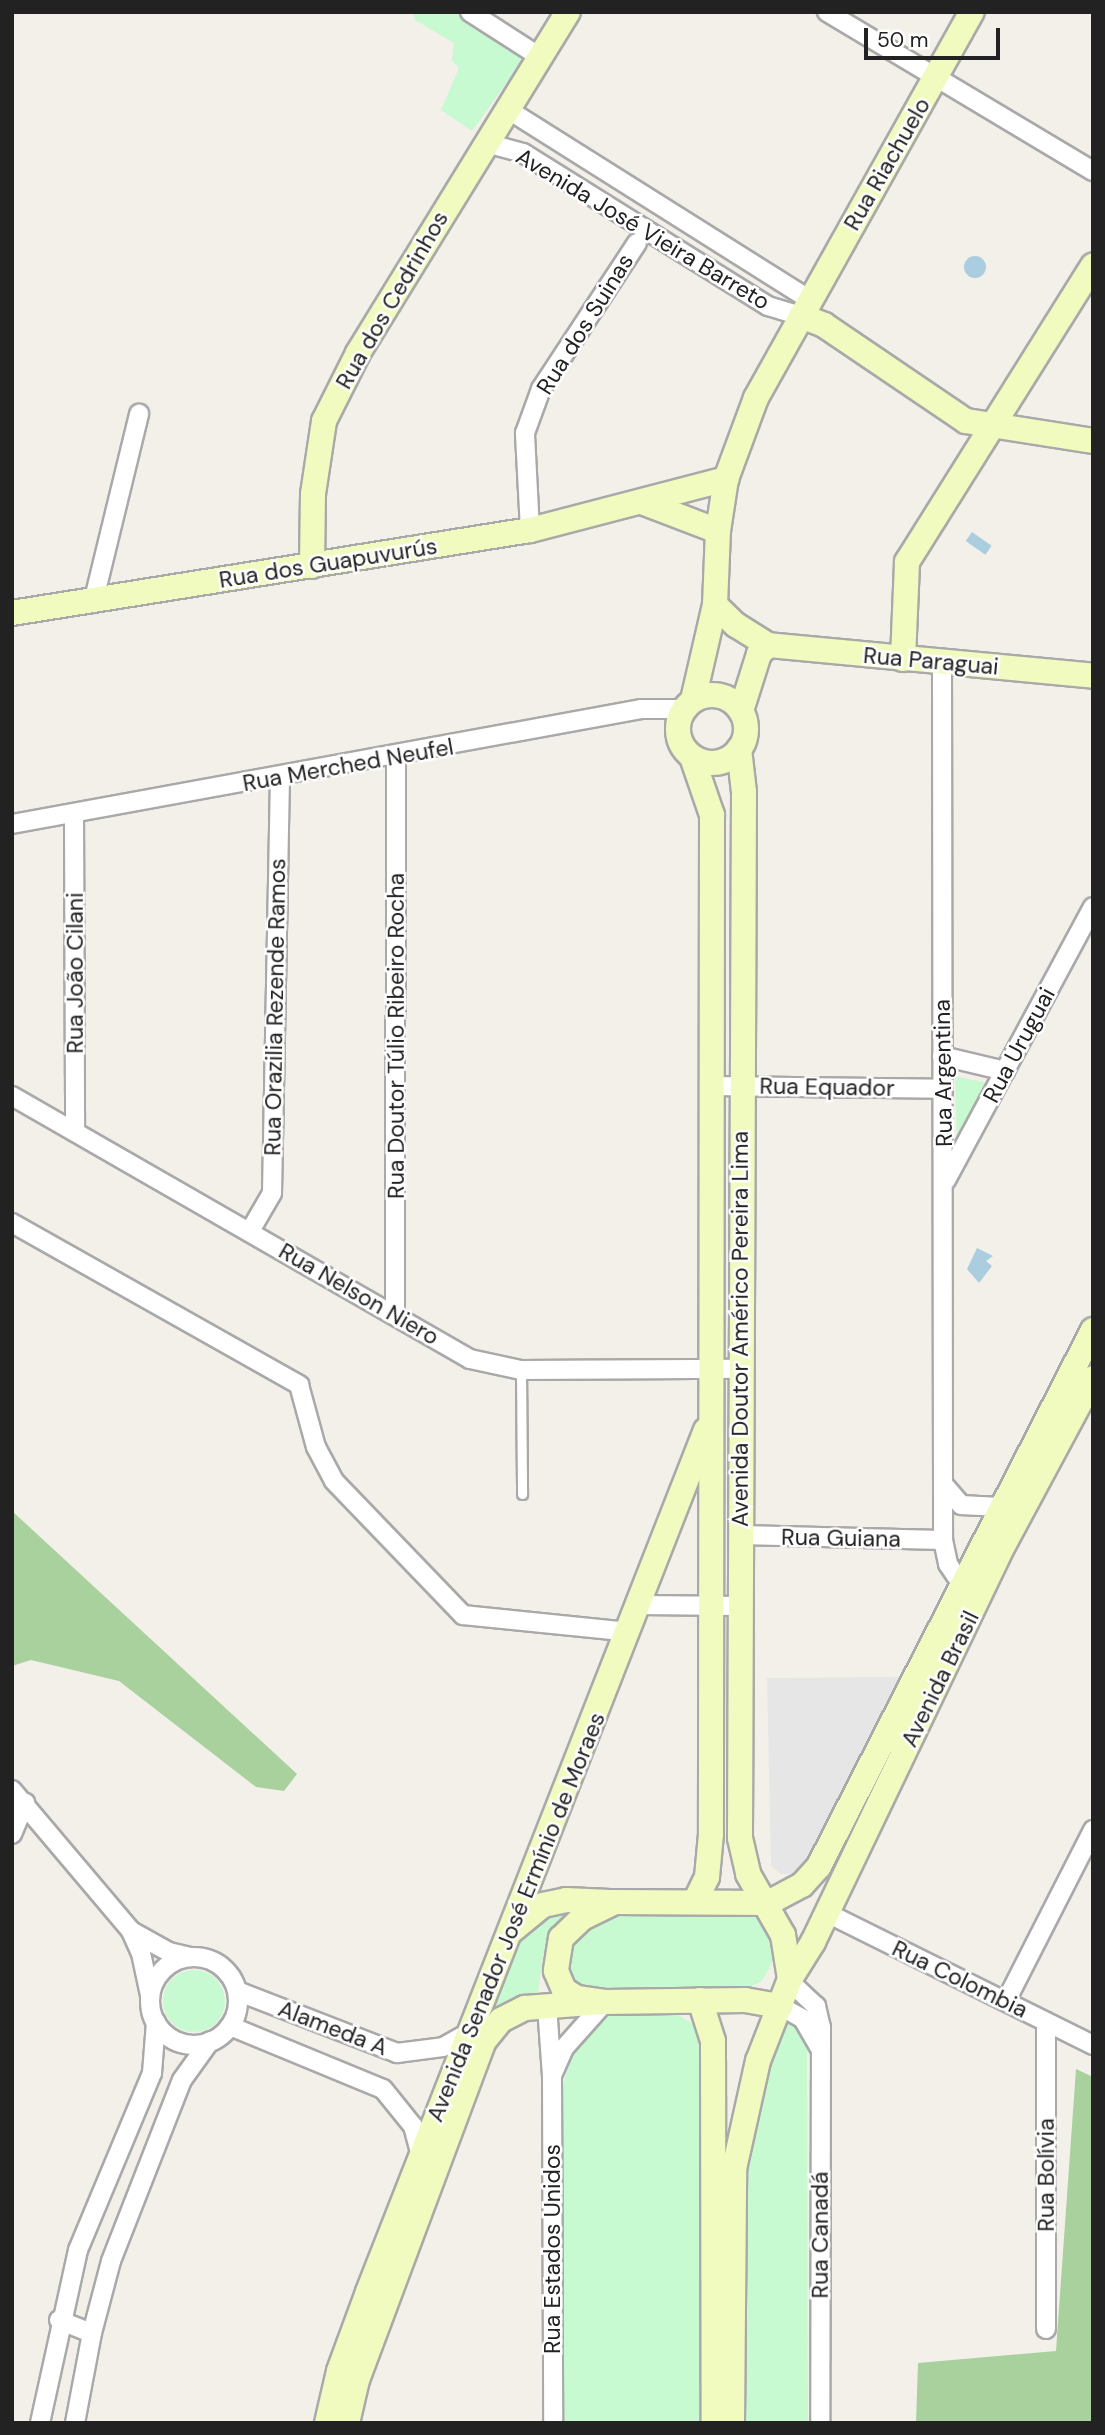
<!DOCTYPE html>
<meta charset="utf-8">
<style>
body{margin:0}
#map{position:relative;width:1105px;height:2435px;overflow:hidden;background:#f2f0e9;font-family:"DM Sans",sans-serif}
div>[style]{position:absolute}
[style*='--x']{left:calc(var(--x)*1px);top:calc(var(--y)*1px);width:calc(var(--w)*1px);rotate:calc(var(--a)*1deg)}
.forest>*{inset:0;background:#a8d19e}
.park>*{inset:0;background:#c8fad1}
.round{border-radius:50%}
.parking>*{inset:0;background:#e6e6e6}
.water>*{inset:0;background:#aacddf;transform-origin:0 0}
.roads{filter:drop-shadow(2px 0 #a9a9a9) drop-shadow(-2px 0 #a9a9a9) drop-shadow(0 2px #a9a9a9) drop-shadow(0 -2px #a9a9a9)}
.lane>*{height:9px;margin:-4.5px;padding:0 4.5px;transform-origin:4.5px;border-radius:4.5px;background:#fff}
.street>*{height:18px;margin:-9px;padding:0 9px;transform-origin:9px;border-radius:9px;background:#fff}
.street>.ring{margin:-9px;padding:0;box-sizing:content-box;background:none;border:18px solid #fff;border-radius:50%}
.secondary>*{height:24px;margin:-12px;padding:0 12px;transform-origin:12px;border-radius:12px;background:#f1fabf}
.secondary>.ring{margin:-12px;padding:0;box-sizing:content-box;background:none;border:24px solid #f1fabf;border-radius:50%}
span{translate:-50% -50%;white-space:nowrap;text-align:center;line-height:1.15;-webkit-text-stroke:5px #fff;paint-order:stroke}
.street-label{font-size:23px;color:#222}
.frame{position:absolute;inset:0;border:14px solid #222;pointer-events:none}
.scale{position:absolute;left:864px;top:28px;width:136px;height:32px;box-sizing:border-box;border:4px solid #222;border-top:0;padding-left:9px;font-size:21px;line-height:24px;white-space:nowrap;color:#222;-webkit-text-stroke:5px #fff;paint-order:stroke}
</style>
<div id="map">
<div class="forest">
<div style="clip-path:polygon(12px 1511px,297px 1774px,284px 1791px,256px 1787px,119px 1681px,31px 1660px,12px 1666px)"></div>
<div style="clip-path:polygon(1076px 2069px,1093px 2077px,1093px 2423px,916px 2423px,918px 2363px,1056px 2351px)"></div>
</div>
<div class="park">
<div style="clip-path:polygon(412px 12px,455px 12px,520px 56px,521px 63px,472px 131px,441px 110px,459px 68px,452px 61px,454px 43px,415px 20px)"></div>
<div style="clip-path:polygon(955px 1076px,992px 1084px,957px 1140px)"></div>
<div style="clip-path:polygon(554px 1909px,576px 1912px,554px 1931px,543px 1955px,538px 1993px,514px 1998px,496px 2009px,483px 2027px,521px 1935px)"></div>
<div style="clip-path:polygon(751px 1914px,767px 1925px,776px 1938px,775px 1957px,763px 1980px,744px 1991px,592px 1994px,564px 1976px,567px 1941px,583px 1927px,612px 1915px)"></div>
<div class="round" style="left:163px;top:1970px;width:62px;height:62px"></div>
<div style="clip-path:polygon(671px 2010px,693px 2024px,707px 2047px,703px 2423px,560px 2423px,561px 2090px,573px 2053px,588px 2031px,610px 2014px)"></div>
<div style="clip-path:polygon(787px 2020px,799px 2025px,807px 2041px,808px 2423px,743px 2423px,741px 2198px,754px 2097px)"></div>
</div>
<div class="parking">
<div style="clip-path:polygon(900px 1677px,808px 1865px,795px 1874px,781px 1874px,771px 1866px,767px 1678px)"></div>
</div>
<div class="water">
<div class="round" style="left:964px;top:256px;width:22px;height:22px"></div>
<div style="left:972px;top:532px;width:24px;height:11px;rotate:35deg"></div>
<div style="clip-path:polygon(977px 1248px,993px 1256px,986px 1261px,992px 1266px,979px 1283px,967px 1269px)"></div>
</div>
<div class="roads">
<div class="lane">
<div style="--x:521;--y:1370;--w:124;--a:89.5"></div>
</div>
<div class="street">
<div style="--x:470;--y:12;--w:83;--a:32.7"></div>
<div style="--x:827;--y:12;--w:310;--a:30.9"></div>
<div style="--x:507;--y:109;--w:358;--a:32.2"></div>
<div style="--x:486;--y:143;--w:38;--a:15"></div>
<div style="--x:523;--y:153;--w:289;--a:32"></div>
<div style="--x:768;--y:306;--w:34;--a:17"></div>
<div style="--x:530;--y:530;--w:97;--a:-93"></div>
<div style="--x:525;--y:433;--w:47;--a:-70"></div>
<div style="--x:541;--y:389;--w:175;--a:-56.7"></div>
<div style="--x:93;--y:603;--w:195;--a:-76.3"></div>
<div style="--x:942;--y:662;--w:878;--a:89.93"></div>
<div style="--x:943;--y:1540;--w:25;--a:78"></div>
<div style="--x:948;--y:1564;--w:23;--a:56"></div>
<div style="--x:961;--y:1583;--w:13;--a:27"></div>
<div style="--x:74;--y:813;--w:319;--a:89.8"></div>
<div style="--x:12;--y:824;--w:639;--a:-10.36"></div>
<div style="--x:641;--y:709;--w:43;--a:0"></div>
<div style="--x:942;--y:1056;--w:65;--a:13.4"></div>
<div style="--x:711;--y:1086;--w:232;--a:0.7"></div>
<div style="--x:12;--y:1096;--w:528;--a:29.87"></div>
<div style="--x:470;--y:1359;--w:52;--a:12.2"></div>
<div style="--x:521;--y:1370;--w:219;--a:-0.3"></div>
<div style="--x:946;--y:1180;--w:310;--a:-61.7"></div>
<div style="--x:12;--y:1223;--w:330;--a:29.4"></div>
<div style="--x:299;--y:1385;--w:64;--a:74.7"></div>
<div style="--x:316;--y:1447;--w:38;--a:62"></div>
<div style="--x:334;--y:1481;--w:186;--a:46.1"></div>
<div style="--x:463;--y:1615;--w:167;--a:5.8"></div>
<div style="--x:250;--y:1231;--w:44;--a:-59.9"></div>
<div style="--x:272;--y:1193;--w:416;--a:-88.9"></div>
<div style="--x:395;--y:1315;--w:559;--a:-89.9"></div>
<div style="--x:943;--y:1484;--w:28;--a:49"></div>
<div style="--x:961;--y:1505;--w:39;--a:3"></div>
<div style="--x:740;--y:1535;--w:203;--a:1.4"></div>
<div style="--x:640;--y:1605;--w:100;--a:0.6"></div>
<div style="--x:12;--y:1790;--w:185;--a:49.8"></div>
<div style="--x:131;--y:1931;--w:24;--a:66"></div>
<div style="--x:141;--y:1953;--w:43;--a:77.9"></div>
<div style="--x:12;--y:1834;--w:34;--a:-67"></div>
<div style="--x:827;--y:1913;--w:297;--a:26.4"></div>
<div style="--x:131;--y:1931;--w:43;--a:28.9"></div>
<div style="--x:169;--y:1952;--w:22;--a:13"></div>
<div class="ring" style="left:150px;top:1957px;width:70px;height:70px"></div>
<div style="--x:789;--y:1981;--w:37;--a:43"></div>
<div style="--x:816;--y:2006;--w:22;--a:77"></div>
<div style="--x:821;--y:2027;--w:396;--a:90.1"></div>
<div style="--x:237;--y:1991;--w:172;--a:21.2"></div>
<div style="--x:397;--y:2053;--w:46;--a:-7.4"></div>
<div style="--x:443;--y:2047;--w:31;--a:-29"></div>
<div style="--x:1006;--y:2001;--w:192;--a:-63"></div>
<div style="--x:547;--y:2006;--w:70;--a:85.9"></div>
<div style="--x:552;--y:2076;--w:347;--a:89.8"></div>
<div style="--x:780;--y:2006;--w:26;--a:29"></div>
<div style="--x:803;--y:2019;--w:32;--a:60"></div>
<div style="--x:1046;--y:2022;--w:307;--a:90"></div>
<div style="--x:230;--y:2026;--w:165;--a:22.4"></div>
<div style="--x:383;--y:2089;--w:48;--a:51"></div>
<div style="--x:413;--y:2126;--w:31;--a:75"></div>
<div style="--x:553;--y:2073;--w:27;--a:-66"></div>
<div style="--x:564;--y:2048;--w:62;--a:-48.3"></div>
<div style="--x:59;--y:2320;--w:35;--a:22"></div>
<div style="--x:40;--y:2423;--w:177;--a:-77.6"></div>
<div style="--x:78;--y:2250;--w:192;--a:-67.3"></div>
<div style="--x:152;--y:2073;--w:51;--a:-85.5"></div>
<div style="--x:75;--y:2423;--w:92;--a:-79.3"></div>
<div style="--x:92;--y:2333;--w:74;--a:-75.2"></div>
<div style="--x:111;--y:2261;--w:194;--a:-68.6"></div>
<div style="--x:182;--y:2080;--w:48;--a:-54.3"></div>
</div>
<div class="secondary">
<div style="--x:801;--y:316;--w:25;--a:21"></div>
<div style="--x:824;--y:325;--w:171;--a:34.1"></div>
<div style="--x:966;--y:421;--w:129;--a:8.9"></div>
<div style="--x:642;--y:502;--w:81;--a:20.9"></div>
<div style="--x:312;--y:566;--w:72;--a:-89.2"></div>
<div style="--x:313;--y:494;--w:74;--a:-81.4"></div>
<div style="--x:324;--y:421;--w:76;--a:-63.4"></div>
<div style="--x:358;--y:353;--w:400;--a:-58.4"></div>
<div style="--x:715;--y:605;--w:29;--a:44"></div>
<div style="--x:736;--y:625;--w:38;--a:32"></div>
<div style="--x:768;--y:645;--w:326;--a:5.4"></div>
<div style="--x:12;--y:613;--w:525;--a:-9.1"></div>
<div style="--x:530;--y:530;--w:203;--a:-14.6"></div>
<div style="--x:903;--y:659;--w:97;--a:-87.6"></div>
<div style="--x:907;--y:562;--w:350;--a:-57.9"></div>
<div class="ring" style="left:678px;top:695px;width:44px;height:44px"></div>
<div style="--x:693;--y:700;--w:98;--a:-77"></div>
<div style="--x:715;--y:605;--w:74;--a:-87.7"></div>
<div style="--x:718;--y:531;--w:53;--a:-81.3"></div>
<div style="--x:726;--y:479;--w:86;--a:-69.7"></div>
<div style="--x:756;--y:398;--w:442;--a:-60.8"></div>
<div style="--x:741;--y:711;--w:60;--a:-72.5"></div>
<div style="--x:759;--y:654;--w:13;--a:-45"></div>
<div style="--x:739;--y:749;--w:43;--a:83.4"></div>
<div style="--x:744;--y:792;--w:1046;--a:90.22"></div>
<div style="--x:740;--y:1838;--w:37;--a:77"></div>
<div style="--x:748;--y:1874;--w:70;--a:60.2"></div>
<div style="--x:783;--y:1935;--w:45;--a:81"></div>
<div style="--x:692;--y:757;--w:61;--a:71"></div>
<div style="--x:712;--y:815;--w:1019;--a:90.06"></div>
<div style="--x:711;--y:1834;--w:43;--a:95.3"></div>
<div style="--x:707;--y:1877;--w:25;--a:116"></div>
<div style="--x:768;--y:1903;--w:38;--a:-28"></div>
<div style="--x:802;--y:1885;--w:25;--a:-48"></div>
<div style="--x:819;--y:1866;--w:602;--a:-62.92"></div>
<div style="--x:768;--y:1903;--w:153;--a:-179.6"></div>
<div style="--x:615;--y:1902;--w:37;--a:154"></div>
<div style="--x:582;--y:1918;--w:29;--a:136"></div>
<div style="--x:561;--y:1938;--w:33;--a:99"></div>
<div style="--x:556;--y:1971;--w:21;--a:67"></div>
<div style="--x:564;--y:1990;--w:15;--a:32"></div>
<div style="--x:577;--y:1998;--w:28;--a:8"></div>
<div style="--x:605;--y:2002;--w:140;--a:-0.8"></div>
<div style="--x:745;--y:2000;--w:36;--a:10"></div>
<div style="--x:510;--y:1932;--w:43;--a:-39.3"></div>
<div style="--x:543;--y:1905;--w:24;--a:-12"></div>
<div style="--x:566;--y:1900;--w:44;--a:2.6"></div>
<div style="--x:700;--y:2000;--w:43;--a:72.4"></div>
<div style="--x:713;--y:2041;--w:382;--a:89.9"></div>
<div style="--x:327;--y:2423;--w:53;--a:-77"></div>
<div style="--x:339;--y:2371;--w:84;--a:-69.8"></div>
<div style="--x:368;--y:2292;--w:926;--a:-68.59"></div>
<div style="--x:347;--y:2423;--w:44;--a:-76.9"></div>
<div style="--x:357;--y:2380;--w:362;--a:-69.5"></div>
<div style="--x:484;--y:2041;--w:27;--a:-51"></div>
<div style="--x:501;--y:2020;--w:27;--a:-27"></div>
<div style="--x:525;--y:2008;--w:80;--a:-4.3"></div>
<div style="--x:732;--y:2423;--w:254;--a:-89.5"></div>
<div style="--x:734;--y:2169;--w:111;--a:-77.5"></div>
<div style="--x:758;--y:2061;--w:88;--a:-68.7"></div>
<div style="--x:790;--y:1979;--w:44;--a:-58.1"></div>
<div style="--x:813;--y:1942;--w:441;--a:-64.4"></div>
<div style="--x:1004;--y:1544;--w:188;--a:-61.8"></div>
</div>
</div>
<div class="street-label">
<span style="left:887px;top:164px;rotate:-60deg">Rua Riachuelo</span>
<span style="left:643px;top:229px;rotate:31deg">Avenida José Vieira Barreto</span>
<span style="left:392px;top:300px;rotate:-60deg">Rua dos Cedrinhos</span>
<span style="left:585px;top:324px;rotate:-58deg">Rua dos Suinas</span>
<span style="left:328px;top:563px;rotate:-9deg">Rua dos Guapuvurús</span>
<span style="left:931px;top:661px;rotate:5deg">Rua Paraguai</span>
<span style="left:348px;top:765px;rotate:-10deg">Rua Merched Neufel</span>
<span style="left:75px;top:973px;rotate:-90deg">Rua João Cilani</span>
<span style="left:275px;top:1007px;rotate:-89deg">Rua Orazilia Rezende Ramos</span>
<span style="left:396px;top:1036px;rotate:-90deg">Rua Doutor Túlio Ribeiro Rocha</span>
<span style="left:1019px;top:1045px;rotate:-62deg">Rua Uruguai</span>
<span style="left:943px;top:1073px;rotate:-91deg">Rua Argentina</span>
<span style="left:827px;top:1087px;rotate:1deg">Rua Equador</span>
<span style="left:359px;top:1294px;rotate:30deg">Rua Nelson Niero</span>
<span style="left:740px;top:1329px;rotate:-90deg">Avenida Doutor Américo Pereira Lima</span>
<span style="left:841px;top:1538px;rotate:1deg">Rua Guiana</span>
<span style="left:940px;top:1679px;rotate:-64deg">Avenida Brasil</span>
<span style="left:516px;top:1917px;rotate:-68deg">Avenida Senador José Ermínio de Moraes</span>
<span style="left:960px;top:1979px;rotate:26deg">Rua Colombia</span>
<span style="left:333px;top:2028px;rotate:21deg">Alameda A</span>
<span style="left:1046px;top:2175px;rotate:-90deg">Rua Bolívia</span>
<span style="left:820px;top:2235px;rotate:-90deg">Rua Canadá</span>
<span style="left:552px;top:2249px;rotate:-90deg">Rua Estados Unidos</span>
</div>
<div class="frame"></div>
<div class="scale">50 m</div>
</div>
